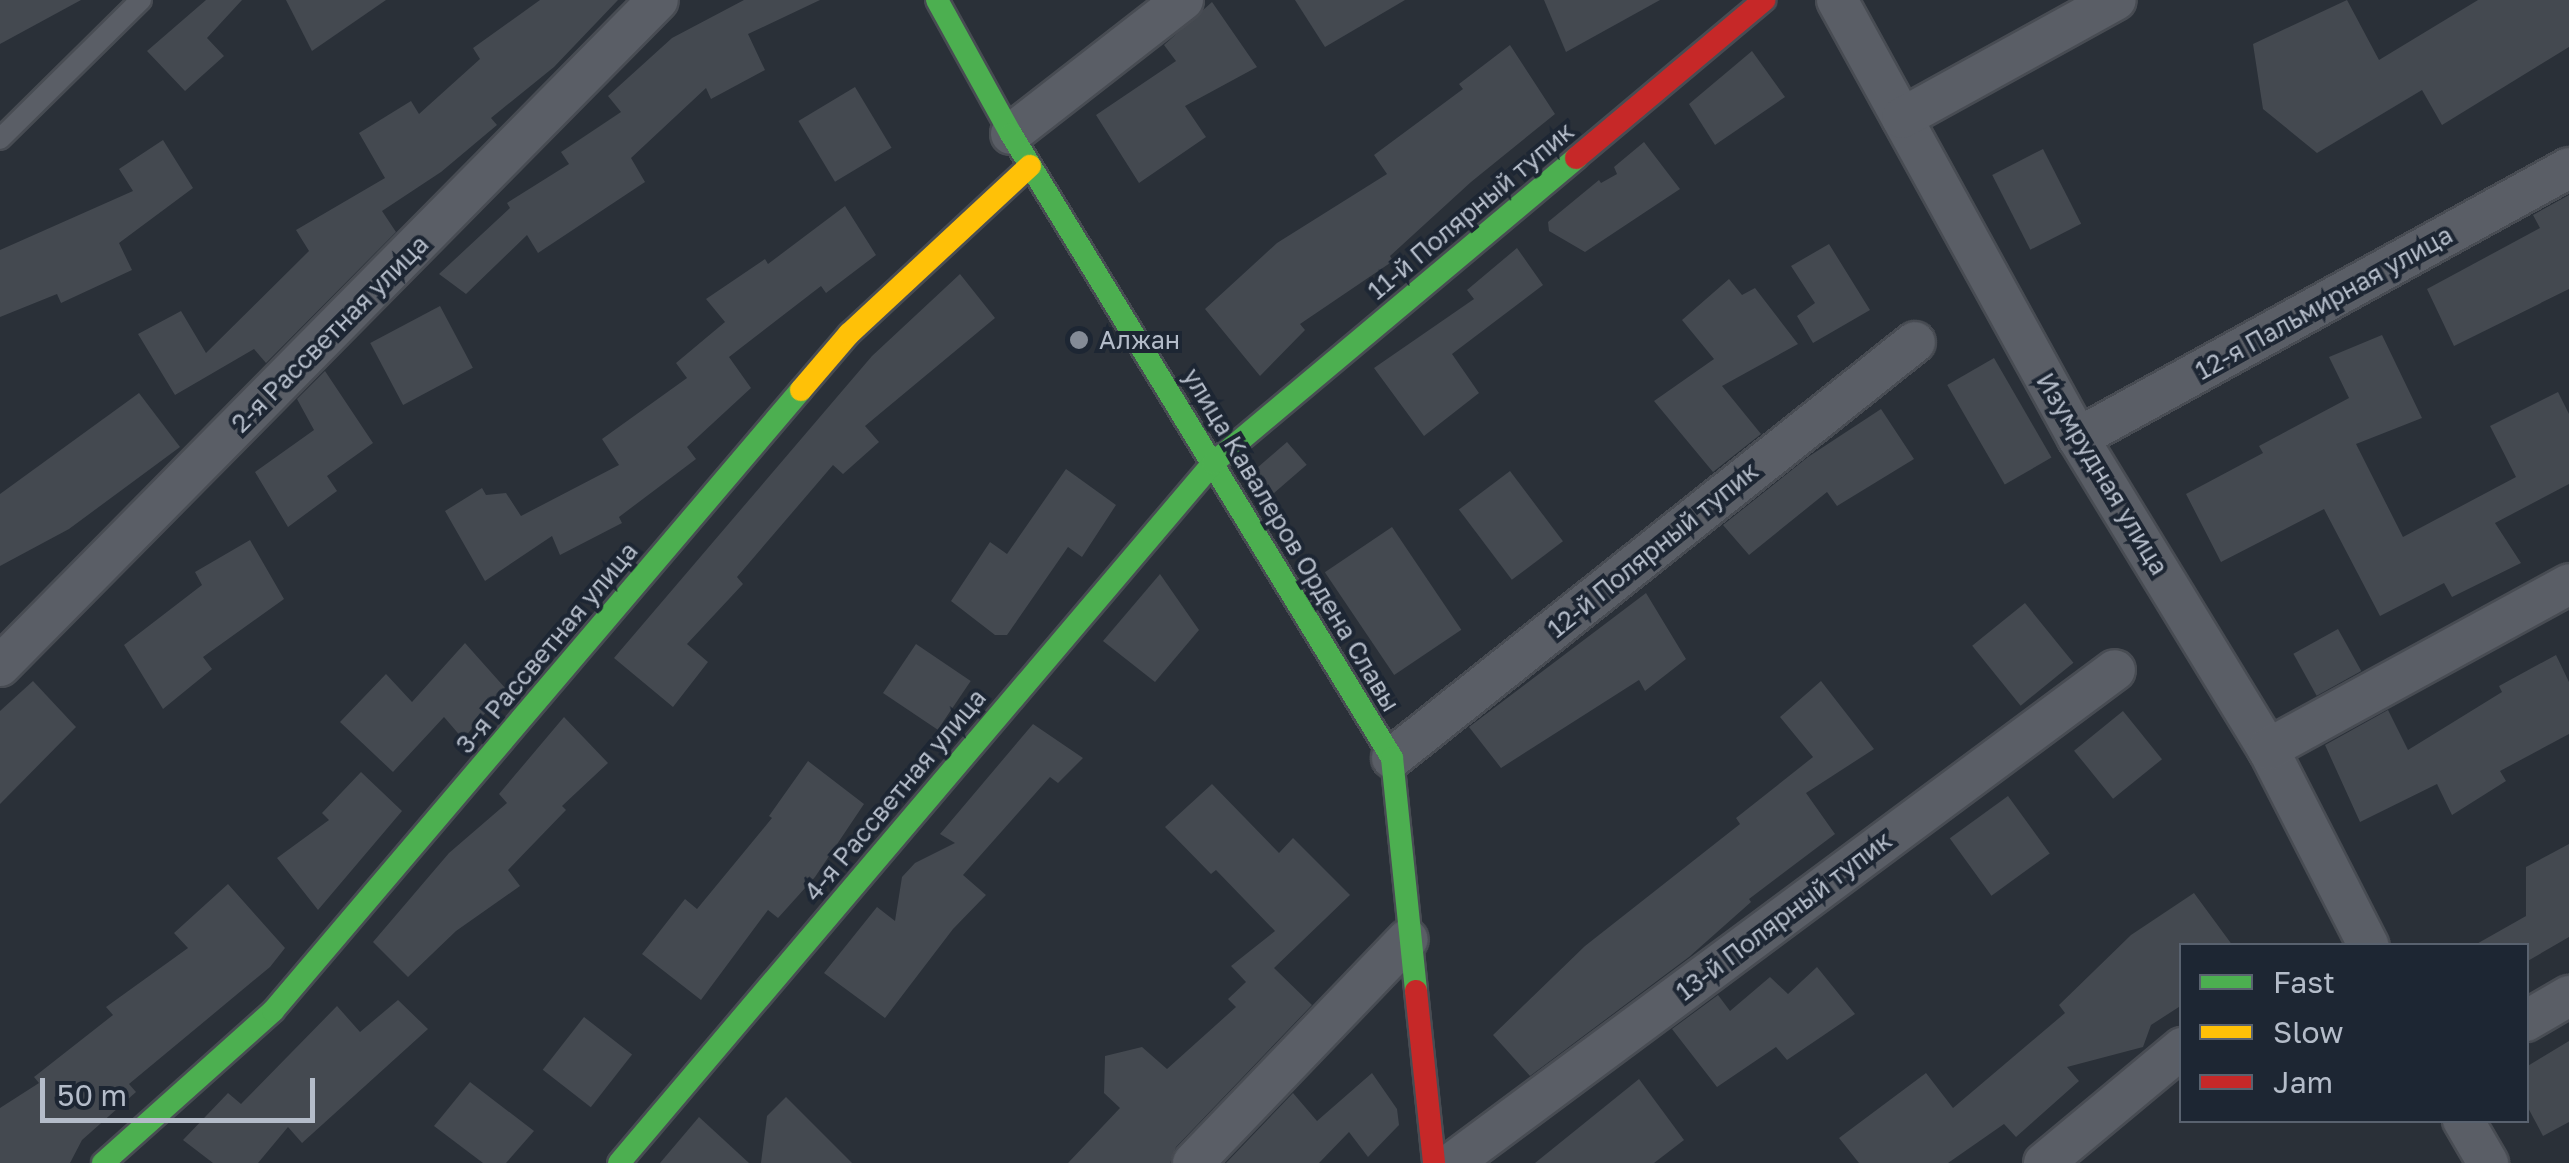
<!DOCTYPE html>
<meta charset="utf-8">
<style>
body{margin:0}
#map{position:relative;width:2569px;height:1163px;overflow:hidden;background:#2a3038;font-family:"Golos Text",sans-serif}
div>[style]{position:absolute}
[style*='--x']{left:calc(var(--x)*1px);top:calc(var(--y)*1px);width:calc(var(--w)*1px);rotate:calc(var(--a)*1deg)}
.building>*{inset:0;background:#444950;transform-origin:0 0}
.roads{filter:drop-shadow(2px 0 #484c53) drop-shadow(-2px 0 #484c53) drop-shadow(0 2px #484c53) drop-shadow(0 -2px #484c53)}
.lane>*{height:20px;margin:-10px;padding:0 10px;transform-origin:10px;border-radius:10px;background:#5a5e66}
.street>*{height:40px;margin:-20px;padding:0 20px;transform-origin:20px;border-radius:20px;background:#5a5e66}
.fast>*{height:22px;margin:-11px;padding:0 11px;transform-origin:11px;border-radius:11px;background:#4caf50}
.slow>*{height:22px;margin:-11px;padding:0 11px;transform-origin:11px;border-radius:11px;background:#ffc107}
.jam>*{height:22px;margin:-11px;padding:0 11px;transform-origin:11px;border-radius:11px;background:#c62828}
.dots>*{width:28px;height:28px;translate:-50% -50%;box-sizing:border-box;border:5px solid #1d2633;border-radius:50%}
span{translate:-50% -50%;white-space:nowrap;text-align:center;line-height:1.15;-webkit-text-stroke:8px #1d2633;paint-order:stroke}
.street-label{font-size:25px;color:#b4bcc9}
.poi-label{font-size:25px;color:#b4bcc9}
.left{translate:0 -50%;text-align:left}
.legend{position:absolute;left:2179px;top:943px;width:350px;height:180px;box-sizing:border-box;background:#1d2633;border:2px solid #59626f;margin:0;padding:12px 18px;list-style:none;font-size:30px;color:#b4bcc9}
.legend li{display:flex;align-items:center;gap:20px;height:50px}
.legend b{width:50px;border:2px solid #59626f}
.scale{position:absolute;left:40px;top:1078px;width:275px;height:45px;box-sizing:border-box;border:5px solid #b4bcc9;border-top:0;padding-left:12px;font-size:30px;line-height:35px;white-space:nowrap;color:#b4bcc9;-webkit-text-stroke:8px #1d2633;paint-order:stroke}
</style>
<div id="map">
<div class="building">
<div style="clip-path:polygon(0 0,81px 0,0 44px)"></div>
<div style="clip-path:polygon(206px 0,242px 0,207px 38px,224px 56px,185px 91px,147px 51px)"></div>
<div style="clip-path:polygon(286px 0,386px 0,312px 51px)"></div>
<div style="clip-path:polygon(540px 0,618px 0,554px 67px,491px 118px,497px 125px,441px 172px,382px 211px,396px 232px,266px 363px,254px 349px,175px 395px,138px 334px,181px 311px,206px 353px,309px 251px,296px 230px,385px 178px,359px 133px,411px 101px,419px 114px,480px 59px,473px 48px)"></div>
<div style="clip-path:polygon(744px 0,820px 0,748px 34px,765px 70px,711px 99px,706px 88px,631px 158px,645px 182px,538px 253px,527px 235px,466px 294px,439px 274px,510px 208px,507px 203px,569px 164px,561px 152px,621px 112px,608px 96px,672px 38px)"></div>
<div style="clip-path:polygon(1295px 0,1405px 0,1325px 47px)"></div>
<div style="clip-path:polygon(1544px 0,1660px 0,1566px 52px)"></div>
<div style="clip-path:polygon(2347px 0,2379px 60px,2478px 0,2569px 0,2569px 47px,2442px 125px,2422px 90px,2317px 153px,2263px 109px,2253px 44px)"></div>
<div style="clip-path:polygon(1212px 2px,1257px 67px,1185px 106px,1206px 137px,1139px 183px,1096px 115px,1176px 61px,1164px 45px)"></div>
<div style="clip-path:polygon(1510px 45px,1555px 114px,1471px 182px,1390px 256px,1393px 261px,1300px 324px,1305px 330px,1260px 376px,1205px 309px,1277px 243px,1387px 174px,1374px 155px,1463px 89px,1459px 84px)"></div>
<div style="clip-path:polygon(1752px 51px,1785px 97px,1715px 145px,1689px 104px)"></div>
<div style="left:855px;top:87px;width:71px;height:66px;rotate:59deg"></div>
<div style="clip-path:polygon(163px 140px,193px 188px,119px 243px,132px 270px,61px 303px,57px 294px,0 317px,0 250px,133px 191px,119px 169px)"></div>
<div style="clip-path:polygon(1644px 142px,1680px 189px,1585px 252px,1549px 231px,1548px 222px,1599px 180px,1601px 183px,1617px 174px,1614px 167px)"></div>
<div style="left:2043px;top:149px;width:84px;height:57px;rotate:63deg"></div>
<div style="clip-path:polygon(2569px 195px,2569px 289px,2454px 346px,2427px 289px,2540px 228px,2533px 215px)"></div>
<div style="clip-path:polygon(845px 206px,876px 255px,826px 293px,821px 286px,729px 357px,751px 388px,687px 447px,696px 459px,619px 517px,622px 523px,560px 555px,552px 536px,485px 581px,445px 511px,482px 488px,486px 495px,506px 493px,521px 516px,619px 465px,602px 439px,687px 378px,676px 363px,725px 322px,706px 299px,765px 259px,768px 264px)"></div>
<div style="clip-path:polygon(1829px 244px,1870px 310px,1813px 343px,1797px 316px,1815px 303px,1791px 266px)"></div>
<div style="clip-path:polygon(1517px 248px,1543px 285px,1452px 354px,1479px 393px,1424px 436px,1374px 368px,1474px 299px,1467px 290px)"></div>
<div style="clip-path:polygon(960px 274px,995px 318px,865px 426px,879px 442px,843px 474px,833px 465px,737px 577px,743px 584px,687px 644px,708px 662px,673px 707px,614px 658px,872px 356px)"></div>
<div style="clip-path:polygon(1729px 279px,1742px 295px,1755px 288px,1798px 344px,1722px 386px,1761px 434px,1713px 472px,1654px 401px,1714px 359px,1682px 320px)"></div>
<div style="left:440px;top:306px;width:70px;height:79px;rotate:62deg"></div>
<div style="clip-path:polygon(2382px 335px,2422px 418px,2356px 444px,2403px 537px,2516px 477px,2490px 426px,2558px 392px,2569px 414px,2569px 484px,2495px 523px,2521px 563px,2452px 597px,2444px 583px,2380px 616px,2324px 509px,2221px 562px,2186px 494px,2263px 453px,2259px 446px,2349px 398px,2329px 357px)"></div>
<div style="left:1994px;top:358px;width:115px;height:54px;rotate:60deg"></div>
<div style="clip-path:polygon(325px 371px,373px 443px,327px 476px,337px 491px,288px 527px,255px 472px,314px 430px,297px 399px)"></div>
<div style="clip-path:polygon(139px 393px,180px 447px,69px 529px,0 566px,0 494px)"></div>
<div style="clip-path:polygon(1881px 409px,1914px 459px,1837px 506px,1827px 492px,1749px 555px,1723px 525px,1808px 457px)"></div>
<div style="left:1287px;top:442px;width:30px;height:44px;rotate:49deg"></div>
<div style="clip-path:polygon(1066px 469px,1116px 505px,1082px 557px,1068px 547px,1007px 635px,995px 635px,951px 601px,990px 542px,1007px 554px)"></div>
<div style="left:1510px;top:471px;width:88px;height:64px;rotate:53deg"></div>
<div style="left:1392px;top:527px;width:124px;height:81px;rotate:56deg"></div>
<div style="clip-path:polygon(250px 540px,284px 599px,203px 657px,212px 669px,163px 709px,124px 645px,202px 585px,195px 572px)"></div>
<div style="clip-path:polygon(1160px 574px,1199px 630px,1155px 682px,1103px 641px)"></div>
<div style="clip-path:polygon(1646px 593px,1686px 659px,1645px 691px,1639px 680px,1501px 768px,1469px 727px)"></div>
<div style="left:2025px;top:603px;width:77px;height:68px;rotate:51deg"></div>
<div style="left:2338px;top:629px;width:48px;height:51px;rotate:61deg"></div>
<div style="clip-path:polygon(465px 643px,506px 689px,463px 739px,444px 717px,393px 772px,340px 722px,386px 674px,412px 702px)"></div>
<div style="left:916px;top:644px;width:66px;height:59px;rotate:34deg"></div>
<div style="clip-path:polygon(2556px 655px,2569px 682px,2569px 734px,2500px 771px,2506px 781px,2452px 815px,2437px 784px,2360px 822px,2325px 745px,2388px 710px,2408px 750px,2502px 692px,2499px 686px)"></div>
<div style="clip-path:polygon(33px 681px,76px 727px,0 804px,0 711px)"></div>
<div style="clip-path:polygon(1821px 681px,1874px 749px,1806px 793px,1835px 834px,1749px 899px,1751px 902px,1689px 957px,1530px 1076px,1493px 1035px,1585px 946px,1740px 824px,1736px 818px,1813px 757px,1780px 717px)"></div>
<div style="left:2123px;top:711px;width:62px;height:63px;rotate:51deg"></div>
<div style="clip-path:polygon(564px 717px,608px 763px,562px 806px,566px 810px,508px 870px,520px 886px,456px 931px,408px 977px,373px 942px,449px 853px,507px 803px,499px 794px)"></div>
<div style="clip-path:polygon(1033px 724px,1083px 758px,1058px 783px,1050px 777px,963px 875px,986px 895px,953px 929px,885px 1018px,824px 973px,877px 907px,895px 921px,902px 877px,915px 863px,955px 843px,940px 834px)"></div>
<div style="clip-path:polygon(808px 761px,864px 804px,815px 877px,778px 918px,768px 910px,701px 1000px,642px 954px,685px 899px,697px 909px,772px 818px,769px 816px)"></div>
<div style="clip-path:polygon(361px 772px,402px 811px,318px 910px,277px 858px,329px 820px,322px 813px)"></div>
<div style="clip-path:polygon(1212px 784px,1279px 853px,1293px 838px,1350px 895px,1274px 968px,1312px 1005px,1176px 1147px,1170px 1163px,1068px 1163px,1120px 1108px,1104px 1093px,1105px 1056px,1142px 1047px,1167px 1069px,1236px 1007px,1228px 999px,1246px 982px,1231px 966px,1275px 931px,1216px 870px,1211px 874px,1165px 827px)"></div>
<div style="left:2008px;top:796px;width:71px;height:72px;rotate:54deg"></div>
<div style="clip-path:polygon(2569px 844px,2569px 937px,2526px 962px,2526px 946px,2473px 946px,2526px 916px,2526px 867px)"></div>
<div style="clip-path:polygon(228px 884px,285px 948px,270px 967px,129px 1084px,136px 1092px,82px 1140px,70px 1163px,0 1163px,0 1108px,39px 1083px,34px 1077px,113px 1015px,106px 1007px,188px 948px,174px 933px)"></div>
<div style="clip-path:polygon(2194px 893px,2233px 946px,2182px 946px,2182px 1005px,2151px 1025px,2143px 1047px,2067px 1067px,2079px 1081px,2016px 1137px,2004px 1124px,1948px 1163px,1859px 1163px,1839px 1138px,1926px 1073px,1953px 1108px,2065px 1013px,2059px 1005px,2131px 935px)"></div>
<div style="clip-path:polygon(1817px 967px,1855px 1014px,1787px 1060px,1776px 1047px,1717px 1087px,1672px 1029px,1718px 995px,1730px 1011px,1770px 977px,1788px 994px)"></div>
<div style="clip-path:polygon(398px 1000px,428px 1029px,302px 1143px,288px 1127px,258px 1163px,213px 1163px,183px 1140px,228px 1093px,241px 1104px,337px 1006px,360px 1032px)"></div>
<div style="left:584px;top:1017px;width:61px;height:67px;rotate:38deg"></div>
<div style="clip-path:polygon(2569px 1041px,2569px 1122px,2543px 1136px,2526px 1104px,2526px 1067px)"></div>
<div style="clip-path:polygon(1372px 1073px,1397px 1109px,1399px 1125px,1368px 1157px,1349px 1132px,1319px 1163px,1226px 1163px,1293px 1093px,1317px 1121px)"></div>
<div style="clip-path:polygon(1639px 1079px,1684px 1140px,1654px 1163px,1535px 1163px)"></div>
<div style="clip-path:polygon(470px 1082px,534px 1131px,506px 1163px,483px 1163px,434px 1126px)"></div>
<div style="clip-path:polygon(786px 1097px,852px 1163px,761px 1163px,767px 1116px)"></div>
<div style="clip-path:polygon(699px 1117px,749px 1163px,660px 1163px)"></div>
</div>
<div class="roads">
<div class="lane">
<div style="--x:0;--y:139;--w:198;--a:-44.6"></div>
</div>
<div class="street">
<div style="--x:1837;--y:0;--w:500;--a:61.2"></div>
<div style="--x:2078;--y:438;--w:364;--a:58.6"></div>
<div style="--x:2268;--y:749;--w:221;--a:62.9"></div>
<div style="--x:1902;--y:118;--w:244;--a:-28.9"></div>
<div style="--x:1011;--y:134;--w:218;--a:-37.9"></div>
<div style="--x:2078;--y:438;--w:560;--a:-28.81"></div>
<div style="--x:0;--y:666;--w:936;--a:-45.35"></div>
<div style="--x:2268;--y:749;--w:343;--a:-28.7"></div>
<div style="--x:1392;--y:758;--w:668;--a:-38.5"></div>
<div style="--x:2526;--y:1021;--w:50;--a:-30.2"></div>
<div style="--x:2463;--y:1120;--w:50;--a:59.8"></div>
<div style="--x:1193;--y:1163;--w:310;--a:-46.2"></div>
<div style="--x:1452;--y:1163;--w:826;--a:-36.63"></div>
<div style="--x:2044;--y:1163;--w:180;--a:-39.8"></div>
</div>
<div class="fast">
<div style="--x:937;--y:0;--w:153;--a:61.1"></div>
<div style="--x:1011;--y:134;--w:731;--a:58.59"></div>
<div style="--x:1392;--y:758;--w:234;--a:84.1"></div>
<div style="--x:103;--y:1163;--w:228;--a:-41.8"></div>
<div style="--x:273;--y:1011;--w:815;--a:-49.63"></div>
<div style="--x:619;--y:1163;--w:918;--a:-49.68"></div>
<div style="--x:1213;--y:463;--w:474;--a:-40"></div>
</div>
<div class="slow">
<div style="--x:801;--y:390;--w:74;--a:-49.4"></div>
<div style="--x:849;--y:334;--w:247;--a:-42.9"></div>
</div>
<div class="jam">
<div style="--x:1576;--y:158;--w:246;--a:-40"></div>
<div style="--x:1416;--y:991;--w:173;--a:84"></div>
</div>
</div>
<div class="dots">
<div style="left:1079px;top:340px;background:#848b96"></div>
</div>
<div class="street-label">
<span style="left:1471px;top:211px;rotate:-40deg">11-й Полярный тупик</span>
<span style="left:2324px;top:303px;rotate:-29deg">12-я Пальмирная улица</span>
<span style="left:330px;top:334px;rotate:-45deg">2-я Рассветная улица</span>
<span style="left:2102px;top:474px;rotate:59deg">Изумрудная улица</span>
<span style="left:1291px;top:540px;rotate:59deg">улица Кавалеров Ордена Славы</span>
<span style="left:1653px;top:550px;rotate:-39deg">12-й Полярный тупик</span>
<span style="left:547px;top:648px;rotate:-50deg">3-я Рассветная улица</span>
<span style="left:895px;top:795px;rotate:-50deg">4-я Рассветная улица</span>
<span style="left:1784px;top:916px;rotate:-37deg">13-й Полярный тупик</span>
</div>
<div class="poi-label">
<span class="left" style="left:1099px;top:340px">Алжан</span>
</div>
<ul class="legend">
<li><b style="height:12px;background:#4caf50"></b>Fast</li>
<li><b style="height:12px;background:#ffc107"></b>Slow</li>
<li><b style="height:12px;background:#c62828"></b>Jam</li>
</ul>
<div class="scale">50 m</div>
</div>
